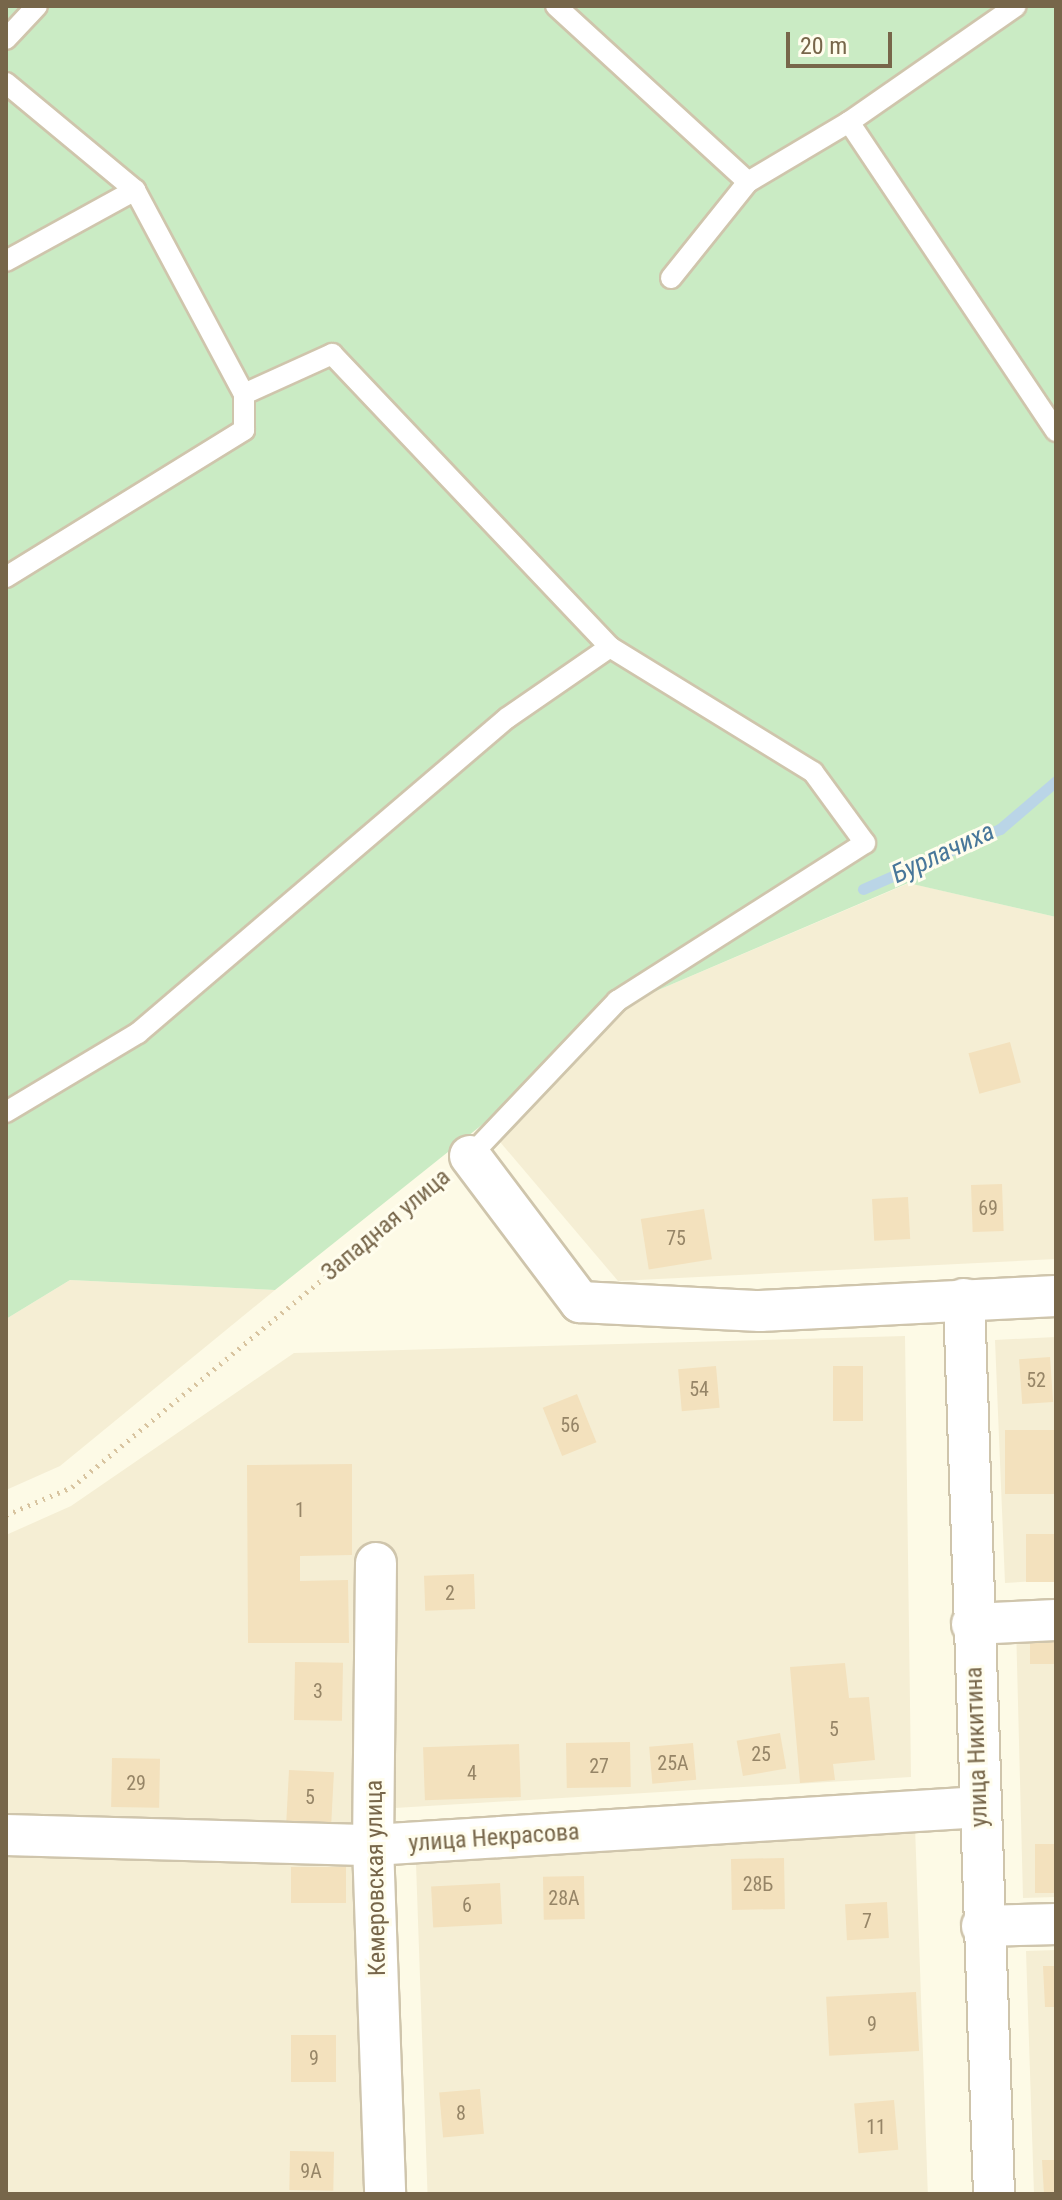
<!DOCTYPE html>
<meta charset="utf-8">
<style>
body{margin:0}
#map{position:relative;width:1062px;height:2200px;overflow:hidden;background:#fdfae6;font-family:"Roboto Condensed",sans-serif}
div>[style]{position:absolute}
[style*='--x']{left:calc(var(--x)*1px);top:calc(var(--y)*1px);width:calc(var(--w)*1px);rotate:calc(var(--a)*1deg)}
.residential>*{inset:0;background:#f5eed4;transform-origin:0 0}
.green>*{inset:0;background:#caebc4}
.stream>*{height:11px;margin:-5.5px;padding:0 5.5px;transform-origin:5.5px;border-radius:5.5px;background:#bad5e7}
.building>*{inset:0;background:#f3e1bd;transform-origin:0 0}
.path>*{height:5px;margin-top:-2.5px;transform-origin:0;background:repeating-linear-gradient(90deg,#d8c4a0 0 2px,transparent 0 8px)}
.roads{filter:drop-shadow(2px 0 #cfc5ac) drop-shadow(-2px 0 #cfc5ac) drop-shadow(0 2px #cfc5ac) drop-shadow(0 -2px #cfc5ac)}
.service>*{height:20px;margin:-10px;padding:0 10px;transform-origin:10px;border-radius:10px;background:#fff}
.minor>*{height:40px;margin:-20px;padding:0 20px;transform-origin:20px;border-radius:20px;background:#fff}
span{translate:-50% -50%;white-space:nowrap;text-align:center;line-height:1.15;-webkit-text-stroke:6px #fffded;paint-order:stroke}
.number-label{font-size:20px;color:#968567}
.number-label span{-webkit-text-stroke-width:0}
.street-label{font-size:24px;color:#77664a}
.water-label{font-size:26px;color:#48779a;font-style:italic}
.frame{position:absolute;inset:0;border:8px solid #77664a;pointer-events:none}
.scale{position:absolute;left:786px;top:32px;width:106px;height:36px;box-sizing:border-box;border:4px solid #77664a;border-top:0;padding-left:10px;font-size:24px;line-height:28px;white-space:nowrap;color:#77664a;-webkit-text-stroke:6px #fffded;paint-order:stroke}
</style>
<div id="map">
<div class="residential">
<div style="clip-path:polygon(909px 883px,1056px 917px,1056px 1259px,618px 1281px,484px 1123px,642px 997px)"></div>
<div style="clip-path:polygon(70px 1280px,275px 1290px,60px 1466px,6px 1490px,6px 1319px)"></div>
<div style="clip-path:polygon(905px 1336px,911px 1777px,362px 1810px,365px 2194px,6px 2194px,6px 1535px,71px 1506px,294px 1353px)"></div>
<div style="clip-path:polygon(1056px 1337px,1056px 1580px,1005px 1583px,995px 1340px)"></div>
<div style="clip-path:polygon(1056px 1623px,1056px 1897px,1023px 1898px,1016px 1625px)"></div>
<div style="left:915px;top:1826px;width:368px;height:500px;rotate:88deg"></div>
<div style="clip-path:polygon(1056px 1950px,1056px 2194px,1034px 2194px,1026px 1951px)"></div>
</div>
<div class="green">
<div style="clip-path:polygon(6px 6px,1056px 6px,1056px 917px,908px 883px,642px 997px,275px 1290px,70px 1280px,6px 1319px)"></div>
</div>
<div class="stream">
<div style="--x:863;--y:889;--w:150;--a:-23.7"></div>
<div style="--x:1000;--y:829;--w:74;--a:-40.6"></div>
</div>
<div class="building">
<div style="left:1010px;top:1042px;width:42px;height:43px;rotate:75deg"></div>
<div style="left:1002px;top:1184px;width:47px;height:31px;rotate:88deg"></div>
<div style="left:908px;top:1197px;width:42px;height:36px;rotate:87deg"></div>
<div style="left:704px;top:1209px;width:51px;height:64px;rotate:81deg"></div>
<div style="left:1050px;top:1357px;width:45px;height:31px;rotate:86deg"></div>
<div style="left:716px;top:1366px;width:42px;height:38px;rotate:85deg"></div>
<div style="left:833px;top:1366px;width:30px;height:55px"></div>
<div style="left:577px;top:1394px;width:52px;height:37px;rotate:68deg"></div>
<div style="left:1056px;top:1430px;width:64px;height:51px;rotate:90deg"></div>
<div style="clip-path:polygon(352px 1464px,352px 1555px,300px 1556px,300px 1581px,348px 1580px,349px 1643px,248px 1643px,247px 1465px)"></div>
<div style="left:1056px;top:1534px;width:48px;height:30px;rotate:90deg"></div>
<div style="left:474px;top:1574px;width:35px;height:50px;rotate:88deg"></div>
<div style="left:1056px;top:1627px;width:37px;height:26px;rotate:90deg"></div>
<div style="left:295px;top:1662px;width:48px;height:58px;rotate:1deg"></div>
<div style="clip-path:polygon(845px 1663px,849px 1698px,869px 1697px,875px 1760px,833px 1764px,835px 1780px,800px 1783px,790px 1667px)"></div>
<div style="left:780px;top:1733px;width:36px;height:44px;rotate:80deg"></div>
<div style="left:630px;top:1742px;width:45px;height:64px;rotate:89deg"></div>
<div style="left:693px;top:1743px;width:37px;height:44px;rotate:85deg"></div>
<div style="left:519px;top:1744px;width:53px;height:96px;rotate:88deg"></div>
<div style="left:112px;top:1758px;width:48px;height:49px;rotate:1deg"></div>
<div style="left:289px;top:1770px;width:45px;height:52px;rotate:3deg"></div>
<div style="left:1035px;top:1844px;width:21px;height:49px"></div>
<div style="left:784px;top:1858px;width:51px;height:53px;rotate:89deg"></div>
<div style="left:291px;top:1867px;width:55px;height:36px"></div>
<div style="left:584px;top:1876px;width:43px;height:41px;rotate:89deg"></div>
<div style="left:500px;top:1883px;width:41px;height:69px;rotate:87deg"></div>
<div style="left:887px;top:1902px;width:36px;height:42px;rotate:87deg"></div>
<div style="clip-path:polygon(1043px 1966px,1056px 1966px,1056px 2007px,1045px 2007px)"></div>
<div style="left:916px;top:1992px;width:59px;height:90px;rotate:87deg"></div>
<div style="left:291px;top:2035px;width:45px;height:47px"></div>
<div style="left:480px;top:2089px;width:45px;height:41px;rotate:85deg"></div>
<div style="left:894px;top:2100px;width:50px;height:40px;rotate:85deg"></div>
<div style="left:290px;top:2151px;width:44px;height:39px;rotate:1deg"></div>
<div style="clip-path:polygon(1042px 2160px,1056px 2160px,1056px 2194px,1044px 2194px)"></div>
</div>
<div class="path">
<div style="--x:6;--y:1515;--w:72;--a:-23"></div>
<div style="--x:72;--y:1487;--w:484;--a:-39.7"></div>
</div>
<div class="roads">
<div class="service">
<div style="--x:556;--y:6;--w:260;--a:42.5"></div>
<div style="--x:6;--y:39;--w:45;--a:-46.8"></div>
<div style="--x:6;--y:83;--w:168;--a:39.7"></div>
<div style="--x:135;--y:190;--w:231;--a:61.9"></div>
<div style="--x:244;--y:394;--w:97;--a:-24.4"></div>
<div style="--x:332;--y:354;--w:404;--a:46.5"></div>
<div style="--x:610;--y:647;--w:125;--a:145.4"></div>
<div style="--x:507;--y:718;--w:485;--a:139.5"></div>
<div style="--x:138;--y:1033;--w:154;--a:149.1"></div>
<div style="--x:849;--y:122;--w:372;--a:56.2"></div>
<div style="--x:6;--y:261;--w:147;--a:-28.8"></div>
<div style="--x:671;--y:278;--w:123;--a:-51.3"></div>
<div style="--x:748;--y:182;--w:117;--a:-30.7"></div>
<div style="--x:849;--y:122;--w:203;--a:-34.8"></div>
<div style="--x:6;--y:577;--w:280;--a:-31.7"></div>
<div style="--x:244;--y:430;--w:36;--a:-90"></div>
<div style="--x:470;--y:1156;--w:214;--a:-46.5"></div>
<div style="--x:617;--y:1001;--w:294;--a:-32.5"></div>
<div style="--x:865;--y:843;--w:88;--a:-126.2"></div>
<div style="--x:813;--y:772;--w:238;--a:-148.4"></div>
</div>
<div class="minor">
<div style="--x:470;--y:1156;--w:183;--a:53"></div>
<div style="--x:580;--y:1302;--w:180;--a:2.9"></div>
<div style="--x:760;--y:1311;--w:296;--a:-2.9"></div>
<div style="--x:964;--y:1299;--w:896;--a:88.08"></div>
<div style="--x:376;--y:1563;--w:282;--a:90.6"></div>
<div style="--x:373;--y:1845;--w:349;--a:88"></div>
<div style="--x:972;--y:1624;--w:84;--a:-2.7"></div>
<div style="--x:6;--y:1835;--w:367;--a:1.6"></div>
<div style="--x:373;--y:1845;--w:609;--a:-3.58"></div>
<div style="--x:982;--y:1926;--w:74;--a:-1.5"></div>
</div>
</div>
<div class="number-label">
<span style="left:988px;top:1208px">69</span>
<span style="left:676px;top:1238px">75</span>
<span style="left:1036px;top:1380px">52</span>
<span style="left:699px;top:1389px">54</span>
<span style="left:570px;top:1425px">56</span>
<span style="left:300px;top:1510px">1</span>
<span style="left:450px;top:1593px">2</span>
<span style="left:318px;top:1691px">3</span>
<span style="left:834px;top:1729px">5</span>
<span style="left:761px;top:1754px">25</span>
<span style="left:673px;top:1763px">25А</span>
<span style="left:599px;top:1766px">27</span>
<span style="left:472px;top:1773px">4</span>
<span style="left:136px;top:1783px">29</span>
<span style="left:310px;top:1797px">5</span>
<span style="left:758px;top:1884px">28Б</span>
<span style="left:564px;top:1898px">28А</span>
<span style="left:467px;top:1905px">6</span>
<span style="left:867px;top:1921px">7</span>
<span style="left:872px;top:2024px">9</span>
<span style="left:314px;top:2058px">9</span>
<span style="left:461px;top:2113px">8</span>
<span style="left:876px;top:2127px">11</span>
<span style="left:311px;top:2171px">9А</span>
</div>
<div class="street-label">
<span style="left:386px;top:1225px;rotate:-40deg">Западная улица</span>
<span style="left:977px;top:1747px;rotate:-92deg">улица Никитина</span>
<span style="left:494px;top:1838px;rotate:-4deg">улица Некрасова</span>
<span style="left:376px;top:1878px;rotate:-91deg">Кемеровская улица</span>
</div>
<div class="water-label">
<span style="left:943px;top:853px;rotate:-25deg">Бурлачиха</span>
</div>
<div class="frame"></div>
<div class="scale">20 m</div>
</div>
